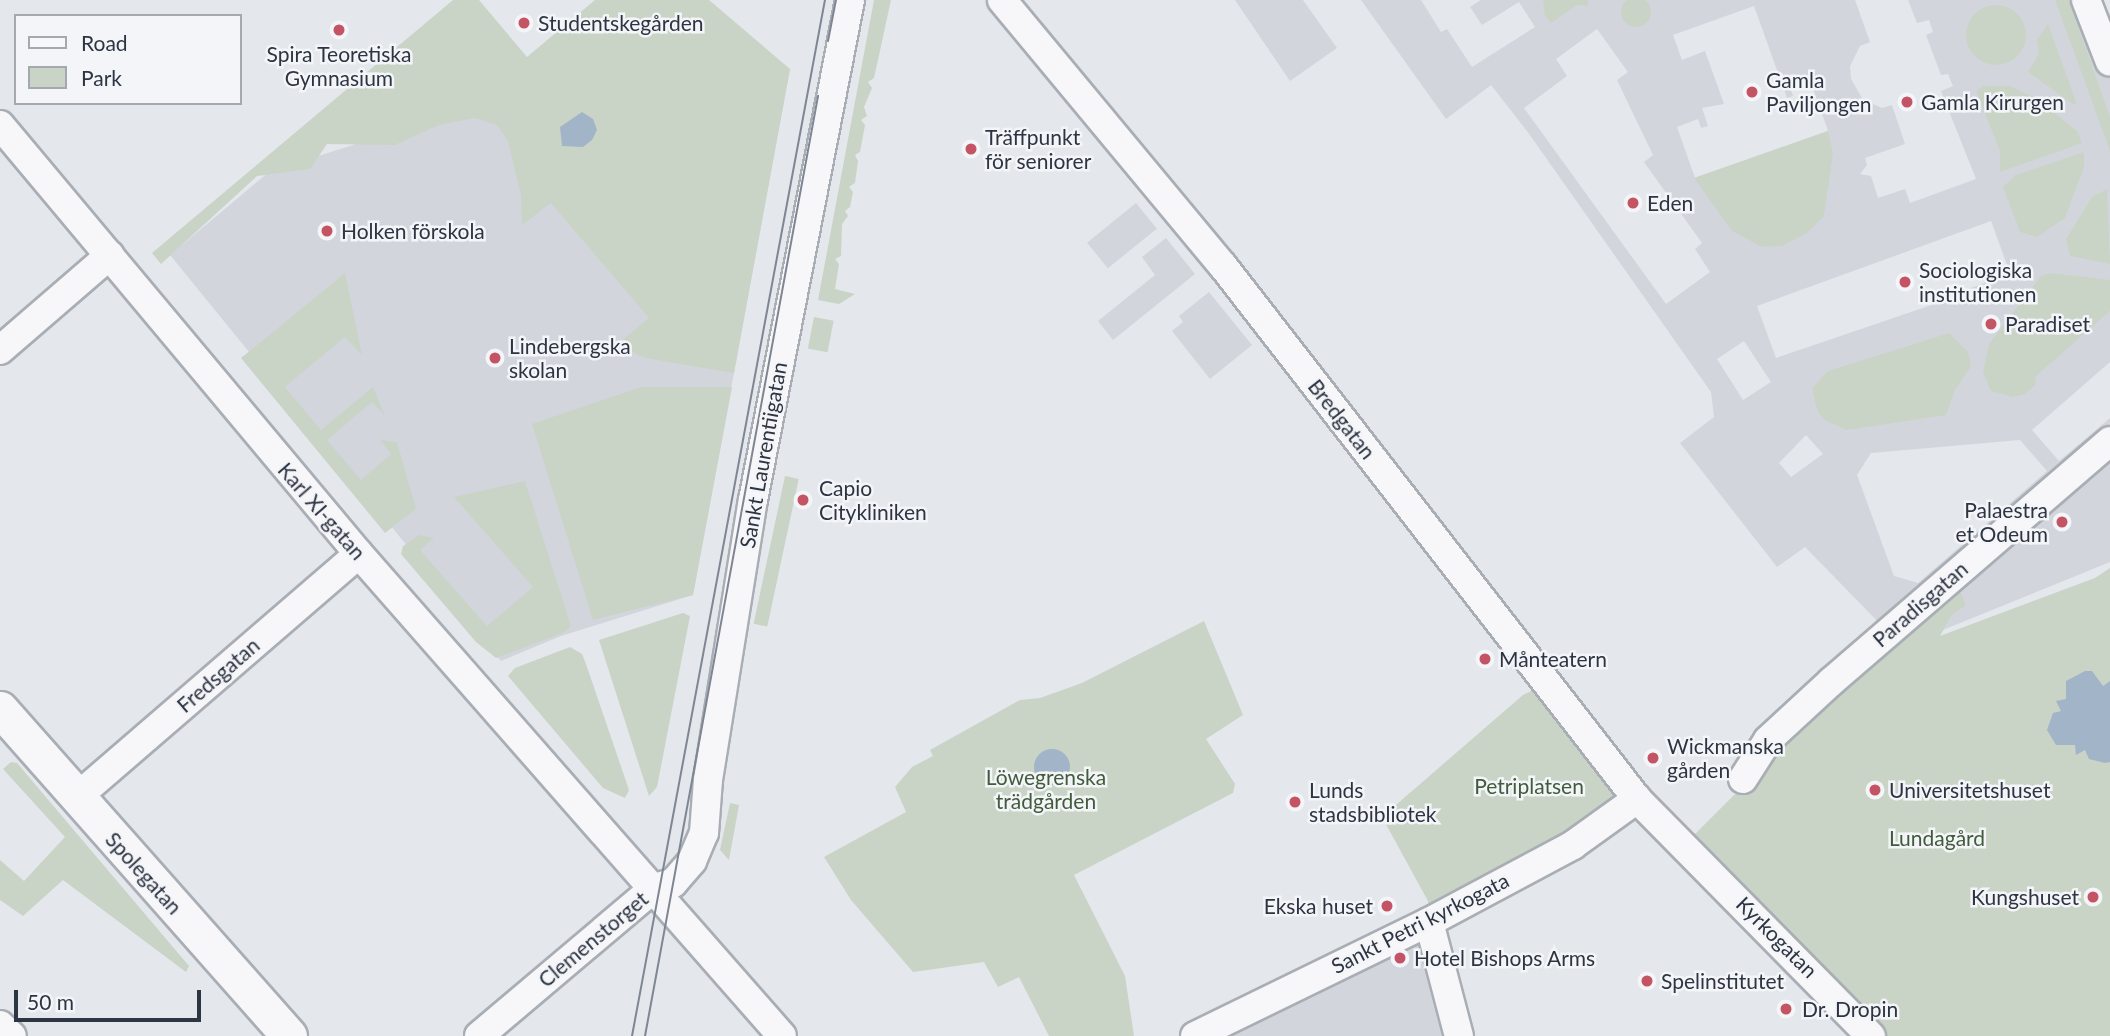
<!DOCTYPE html>
<meta charset="utf-8">
<style>
body{margin:0}
#map{position:relative;width:2110px;height:1036px;overflow:hidden;background:#e4e7eb;font-family:Lato,sans-serif}
div>[style]{position:absolute}
[style*='--x']{left:calc(var(--x)*1px);top:calc(var(--y)*1px);width:calc(var(--w)*1px);rotate:calc(var(--a)*1deg)}
.built>*{inset:0;background:#d2d6dc;transform-origin:0 0}
.green>*{inset:0;background:#c9d4c6;transform-origin:0 0}
.round{border-radius:50%}
.water>*{inset:0;background:#a2b4c7}
.roads{filter:drop-shadow(2px 0 #a9aeb5) drop-shadow(-2px 0 #a9aeb5) drop-shadow(0 2px #a9aeb5) drop-shadow(0 -2px #a9aeb5)}
.minor>*{height:28px;margin:-14px;padding:0 14px;transform-origin:14px;border-radius:14px;background:#f7f7f9}
.tertiary>*{height:35px;margin:-17.5px;padding:0 17.5px;transform-origin:17.5px;border-radius:17.5px;background:#f7f7f9}
.tram>*{height:2px;margin:-1px;padding:0 1px;transform-origin:1px;border-radius:1px;background:#7f8693}
.dots>*{width:19px;height:19px;translate:-50% -50%;box-sizing:border-box;border:4px solid #f4f5f8;border-radius:50%}
span{translate:-50% -50%;white-space:nowrap;text-align:center;line-height:1.15;-webkit-text-stroke:5px #f4f5f8;paint-order:stroke}
.poi-label{font-size:21px;color:#2d3442}
.left{translate:0 -50%;text-align:left}
.right{translate:-100% -50%;text-align:right}
.street-label{font-size:21px;color:#2d3442}
.park-label{font-size:21px;color:#415c3b}
.legend{position:absolute;left:14px;top:14px;width:228px;height:91px;box-sizing:border-box;background:#f4f5f8;border:2px solid #a4a8af;margin:0;padding:9px 12px;list-style:none;font-size:21px;color:#2d3442}
.legend li{display:flex;align-items:center;gap:14px;height:35px}
.legend b{width:35px;border:2px solid #a4a8af}
.scale{position:absolute;left:14px;top:990px;width:187px;height:32px;box-sizing:border-box;border:4px solid #2d3442;border-top:0;padding-left:9px;font-size:21px;line-height:24px;white-space:nowrap;color:#2d3442;-webkit-text-stroke:5px #f4f5f8;paint-order:stroke}
</style>
<div id="map">
<div class="built">
<div style="clip-path:polygon(1235px 0,1303px 0,1337px 48px,1290px 81px)"></div>
<div style="clip-path:polygon(evenodd,1361px 0,1421px 0,1441px 32px,1447px 29px,1472px 67px,1535px 27px,1519px 2px,1482px 25px,1470px 7px,1481px 0,1855px 0,1870px 42px,1860px 46px,1850px 66px,1851px 79px,1863px 100px,1882px 108px,1892px 105px,1905px 144px,1865px 158px,1867px 165px,1860px 174px,1871px 176px,1878px 198px,1905px 189px,1910px 203px,1976px 179px,1941px 91px,1953px 86px,1948px 74px,1941px 75px,1926px 35px,1933px 32px,1929px 20px,1917px 23px,1908px 0,2086px 0,2110px 62px,2110px 362px,2032px 430px,2059px 461px,2110px 418px,2110px 562px,1933px 634px,1888px 632px,1805px 547px,1777px 567px,1680px 443px,1714px 417px,1711px 392px,1527px 131px,1491px 85px,1446px 119px,1361px 0,1754px 6px,1787px 98px,1793px 96px,1790px 87px,1810px 80px,1828px 131px,1695px 178px,1677px 127px,1698px 119px,1701px 128px,1708px 126px,1702px 108px,1724px 104px,1705px 51px,1682px 60px,1673px 35px,1754px 6px,1361px 0,1597px 29px,1628px 72px,1617px 80px,1653px 155px,1644px 162px,1702px 243px,1695px 249px,1710px 272px,1666px 304px,1524px 108px,1567px 76px,1556px 59px,1597px 29px,1361px 0,1991px 221px,2010px 273px,1963px 291px,1964px 294px,1776px 358px,1757px 306px,1991px 221px,1361px 0,1744px 341px,1771px 382px,1743px 400px,1717px 359px,1744px 341px,1361px 0,1806px 435px,1823px 454px,1791px 477px,1779px 463px,1806px 435px,1361px 0,2020px 440px,2047px 471px,1918px 583px,1894px 576px,1857px 475px,1871px 453px,2020px 440px)"></div>
<div style="clip-path:polygon(790px 69px,693px 595px,561px 636px,501px 661px,170px 255px,270px 171px,510px 96px)"></div>
<div style="left:1136px;top:203px;width:33px;height:63px;rotate:51deg"></div>
<div style="clip-path:polygon(1166px 238px,1195px 274px,1113px 340px,1098px 321px,1155px 275px,1142px 257px)"></div>
<div style="clip-path:polygon(1209px 292px,1252px 345px,1210px 379px,1172px 331px,1183px 322px,1179px 316px)"></div>
<div style="clip-path:polygon(1414px 936px,1428px 940px,1456px 1036px,1221px 1036px)"></div>
</div>
<div class="green">
<div class="round" style="left:1621px;top:-3px;width:30px;height:30px"></div>
<div style="clip-path:polygon(453px 0,479px 0,527px 57px,595px 0,709px 0,790px 69px,734px 373px,645px 358px,628px 350px,621px 341px,649px 318px,551px 203px,522px 225px,521px 196px,508px 141px,497px 125px,475px 118px,439px 125px,395px 145px,327px 144px,310px 169px,257px 176px,161px 264px,152px 253px)"></div>
<div style="clip-path:polygon(874px 0,891px 0,874px 78px,868px 82px,872px 88px,864px 107px,867px 116px,861px 120px,865px 125px,860px 152px,855px 155px,858px 161px,855px 183px,849px 187px,853px 192px,850px 207px,845px 211px,848px 216px,842px 224px,841px 256px,835px 259px,839px 264px,835px 289px,855px 294px,839px 304px,818px 300px)"></div>
<div style="clip-path:polygon(1543px 0,1588px 0,1588px 6px,1577px 5px,1551px 23px,1545px 16px)"></div>
<div style="clip-path:polygon(2055px 0,2069px 0,2110px 117px,2110px 151px)"></div>
<div class="round" style="left:1966px;top:5px;width:60px;height:60px"></div>
<div style="clip-path:polygon(2048px 24px,2076px 102px,2074px 105px,2028px 72px,2039px 54px,2037px 40px)"></div>
<div style="clip-path:polygon(1983px 86px,2009px 86px,2036px 98px,2077px 131px,2082px 143px,2000px 172px,2000px 151px,1976px 91px)"></div>
<div style="clip-path:polygon(1828px 131px,1833px 153px,1824px 216px,1807px 233px,1782px 246px,1762px 247px,1732px 231px,1694px 178px)"></div>
<div style="clip-path:polygon(2084px 152px,2084px 167px,2065px 218px,2037px 237px,2020px 232px,2003px 187px,2016px 175px)"></div>
<div style="clip-path:polygon(2107px 189px,2110px 264px,2070px 256px,2066px 239px,2092px 197px)"></div>
<div style="clip-path:polygon(345px 273px,362px 355px,345px 337px,285px 387px,321px 430px,373px 387px,385px 416px,372px 402px,327px 440px,361px 480px,391px 454px,380px 440px,397px 442px,416px 509px,385px 533px,241px 358px)"></div>
<div style="clip-path:polygon(2051px 273px,2110px 280px,2110px 311px,2035px 377px,2036px 384px,2025px 394px,2013px 397px,1991px 391px,1983px 372px,1989px 344px,2041px 276px)"></div>
<div style="left:814px;top:317px;width:20px;height:32px;rotate:11deg"></div>
<div style="clip-path:polygon(1949px 333px,1968px 352px,1971px 366px,1955px 390px,1946px 415px,1847px 430px,1824px 420px,1817px 410px,1812px 388px,1828px 371px)"></div>
<div style="clip-path:polygon(641px 387px,732px 387px,693px 595px,593px 620px,532px 424px)"></div>
<div style="left:785px;top:476px;width:14px;height:151px;rotate:12deg"></div>
<div style="clip-path:polygon(525px 481px,571px 626px,563px 633px,496px 658px,476px 642px,401px 554px,403px 546px,419px 535px,434px 538px,420px 550px,487px 626px,533px 587px,454px 497px)"></div>
<div style="clip-path:polygon(2110px 568px,2110px 1036px,1886px 1036px,1856px 1002px,1689px 840px,1908px 621px,1958px 587px,1966px 605px,1951px 616px,1940px 636px,2095px 578px)"></div>
<div style="clip-path:polygon(683px 613px,690px 616px,657px 787px,649px 796px,599px 640px)"></div>
<div style="clip-path:polygon(1204px 621px,1243px 715px,1206px 739px,1235px 784px,1233px 793px,1074px 875px,1125px 976px,1134px 1036px,1049px 1036px,1019px 977px,998px 987px,984px 962px,913px 972px,851px 900px,824px 857px,906px 812px,895px 787px,912px 767px,933px 756px,930px 750px,1020px 700px,1040px 698px,1082px 683px)"></div>
<div style="clip-path:polygon(570px 647px,582px 654px,586px 664px,629px 790px,625px 798px,603px 788px,508px 676px,515px 668px)"></div>
<div style="clip-path:polygon(1546px 684px,1637px 799px,1429px 922px,1428px 901px,1382px 817px,1523px 695px)"></div>
<div style="clip-path:polygon(11px 762px,17px 763px,189px 966px,186px 972px,63px 880px,23px 916px,0 900px,0 860px,24px 881px,65px 837px,3px 769px)"></div>
<div style="clip-path:polygon(730px 803px,739px 805px,729px 860px,720px 850px)"></div>
</div>
<div class="water">
<div style="clip-path:polygon(582px 112px,593px 119px,597px 130px,592px 140px,583px 147px,562px 146px,560px 127px)"></div>
<div style="clip-path:polygon(2085px 671px,2092px 671px,2103px 686px,2110px 681px,2110px 762px,2105px 763px,2089px 759px,2085px 750px,2076px 755px,2075px 745px,2056px 745px,2047px 730px,2053px 713px,2061px 711px,2056px 701px,2066px 699px,2066px 681px)"></div>
<div class="round" style="left:1034px;top:749px;width:36px;height:36px"></div>
</div>
<div class="roads">
<div class="minor">
<div style="--x:1002;--y:0;--w:346;--a:50.3"></div>
<div style="--x:1223;--y:266;--w:675;--a:52.16"></div>
<div style="--x:1637;--y:799;--w:333;--a:45.4"></div>
<div style="--x:2086;--y:0;--w:66;--a:68.8"></div>
<div style="--x:0;--y:125;--w:559;--a:50.08"></div>
<div style="--x:359;--y:554;--w:641;--a:48.73"></div>
<div style="--x:0;--y:350;--w:145;--a:-40.8"></div>
<div style="--x:1743;--y:779;--w:46;--a:-57.3"></div>
<div style="--x:1768;--y:740;--w:87;--a:-42.7"></div>
<div style="--x:1832;--y:681;--w:367;--a:-40.8"></div>
<div style="--x:77;--y:797;--w:372;--a:-40.8"></div>
<div style="--x:1429;--y:922;--w:118;--a:75.3"></div>
<div style="--x:0;--y:1025;--w:16;--a:43"></div>
<div style="--x:479;--y:1036;--w:229;--a:-40.2"></div>
<div style="--x:654;--y:888;--w:20;--a:-15"></div>
<div style="--x:673;--y:883;--w:29;--a:-49"></div>
<div style="--x:692;--y:861;--w:30;--a:-67"></div>
<div style="--x:704;--y:833;--w:53;--a:-85.7"></div>
<div style="--x:708;--y:780;--w:284;--a:-80.9"></div>
<div style="--x:753;--y:500;--w:509;--a:-79.02"></div>
<div style="--x:1195;--y:1036;--w:260;--a:-26"></div>
<div style="--x:1429;--y:922;--w:163;--a:-28.1"></div>
<div style="--x:1573;--y:845;--w:79;--a:-35.7"></div>
</div>
<div class="tertiary">
<div style="--x:0;--y:709;--w:436;--a:48.5"></div>
</div>
</div>
<div class="tram">
<div style="--x:828;--y:41;--w:42;--a:-79"></div>
<div style="--x:632;--y:1036;--w:1054;--a:-79.45"></div>
<div style="--x:645;--y:1036;--w:956;--a:-79.57"></div>
</div>
<div class="dots">
<div style="left:524px;top:23px;background:#c45464"></div>
<div style="left:339px;top:30px;background:#c45464"></div>
<div style="left:1752px;top:92px;background:#c45464"></div>
<div style="left:1907px;top:102px;background:#c45464"></div>
<div style="left:971px;top:149px;background:#c45464"></div>
<div style="left:1633px;top:203px;background:#c45464"></div>
<div style="left:327px;top:231px;background:#c45464"></div>
<div style="left:1905px;top:282px;background:#c45464"></div>
<div style="left:1991px;top:324px;background:#c45464"></div>
<div style="left:495px;top:358px;background:#c45464"></div>
<div style="left:803px;top:500px;background:#c45464"></div>
<div style="left:2062px;top:522px;background:#c45464"></div>
<div style="left:1485px;top:659px;background:#c45464"></div>
<div style="left:1653px;top:758px;background:#c45464"></div>
<div style="left:1875px;top:790px;background:#c45464"></div>
<div style="left:1295px;top:802px;background:#c45464"></div>
<div style="left:2093px;top:897px;background:#c45464"></div>
<div style="left:1387px;top:906px;background:#c45464"></div>
<div style="left:1400px;top:958px;background:#c45464"></div>
<div style="left:1647px;top:981px;background:#c45464"></div>
<div style="left:1786px;top:1009px;background:#c45464"></div>
</div>
<div class="poi-label">
<span class="left" style="left:538px;top:23px">Studentskegården</span>
<span style="left:339px;top:66px">Spira Teoretiska<br>Gymnasium</span>
<span class="left" style="left:1766px;top:92px">Gamla<br>Paviljongen</span>
<span class="left" style="left:1921px;top:102px">Gamla Kirurgen</span>
<span class="left" style="left:985px;top:149px">Träffpunkt<br>för seniorer</span>
<span class="left" style="left:1647px;top:203px">Eden</span>
<span class="left" style="left:341px;top:231px">Holken förskola</span>
<span class="left" style="left:1919px;top:282px">Sociologiska<br>institutionen</span>
<span class="left" style="left:2005px;top:324px">Paradiset</span>
<span class="left" style="left:509px;top:358px">Lindebergska<br>skolan</span>
<span class="left" style="left:819px;top:500px">Capio<br>Citykliniken</span>
<span class="right" style="left:2048px;top:522px">Palaestra<br>et Odeum</span>
<span class="left" style="left:1499px;top:659px">Månteatern</span>
<span class="left" style="left:1667px;top:758px">Wickmanska<br>gården</span>
<span class="left" style="left:1309px;top:802px">Lunds<br>stadsbibliotek</span>
<span class="left" style="left:1889px;top:790px">Universitetshuset</span>
<span class="right" style="left:2079px;top:897px">Kungshuset</span>
<span class="right" style="left:1373px;top:906px">Ekska huset</span>
<span class="left" style="left:1414px;top:958px">Hotel Bishops Arms</span>
<span class="left" style="left:1661px;top:981px">Spelinstitutet</span>
<span class="left" style="left:1802px;top:1009px">Dr. Dropin</span>
</div>
<div class="street-label">
<span style="left:1342px;top:419px;rotate:52deg">Bredgatan</span>
<span style="left:763px;top:455px;rotate:-80deg">Sankt Laurentiigatan</span>
<span style="left:322px;top:511px;rotate:49deg">Karl XI-gatan</span>
<span style="left:1920px;top:604px;rotate:-41deg">Paradisgatan</span>
<span style="left:218px;top:675px;rotate:-41deg">Fredsgatan</span>
<span style="left:144px;top:873px;rotate:48deg">Spolegatan</span>
<span style="left:1420px;top:923px;rotate:-27deg">Sankt Petri kyrkogata</span>
<span style="left:1777px;top:937px;rotate:45deg">Kyrkogatan</span>
<span style="left:593px;top:939px;rotate:-40deg">Clemenstorget</span>
</div>
<div class="park-label">
<span style="left:1046px;top:789px">Löwegrenska<br>trädgården</span>
<span style="left:1529px;top:786px">Petriplatsen</span>
<span style="left:1937px;top:838px">Lundagård</span>
</div>
<ul class="legend">
<li><b style="height:9px;background:#f7f7f9"></b>Road</li>
<li><b style="height:19px;background:#c9d4c6"></b>Park</li>
</ul>
<div class="scale">50 m</div>
</div>
